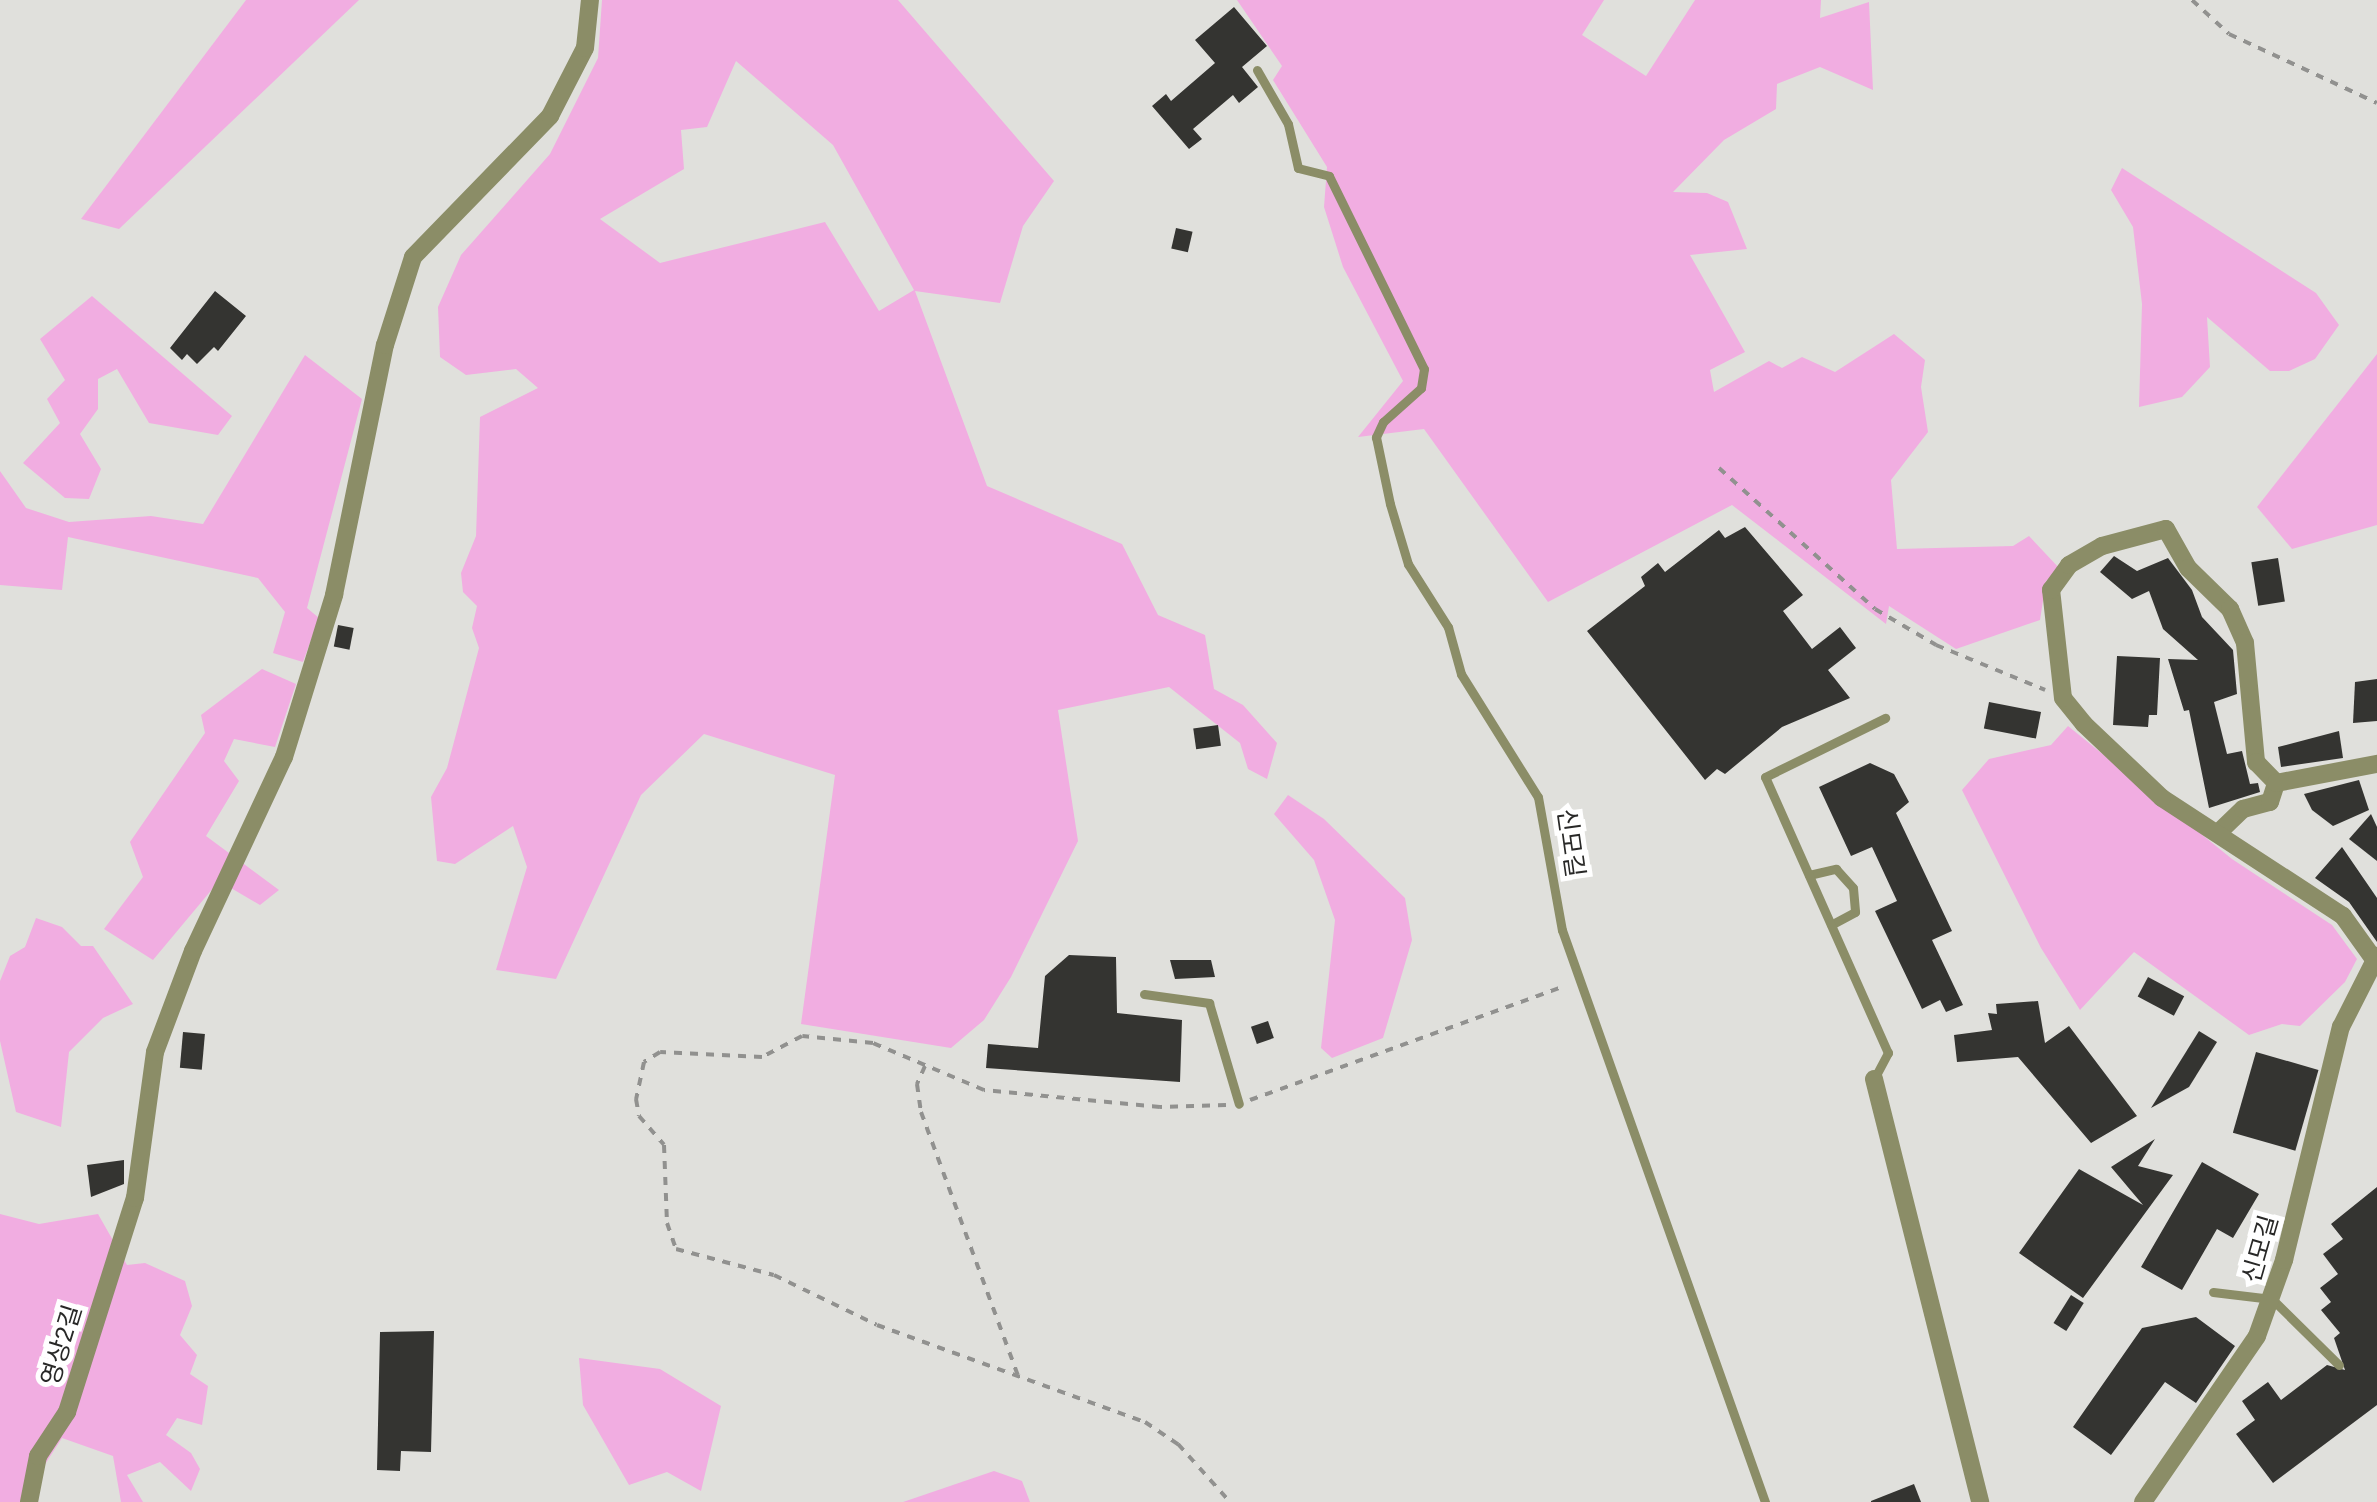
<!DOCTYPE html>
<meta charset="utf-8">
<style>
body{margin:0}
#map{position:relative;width:2377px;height:1502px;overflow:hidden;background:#e0e0dc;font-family:Helvetica,"Noto Sans KR",sans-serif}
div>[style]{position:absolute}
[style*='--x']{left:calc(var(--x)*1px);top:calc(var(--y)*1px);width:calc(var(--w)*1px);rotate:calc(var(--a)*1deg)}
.green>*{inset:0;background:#f1ade1}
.building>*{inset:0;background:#343431;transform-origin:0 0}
.path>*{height:4px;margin-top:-2px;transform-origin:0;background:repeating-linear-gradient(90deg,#91918f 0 8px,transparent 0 16px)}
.service>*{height:9px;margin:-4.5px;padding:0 4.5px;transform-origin:4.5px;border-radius:4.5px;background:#8b8d67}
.minor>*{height:18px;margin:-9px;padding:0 9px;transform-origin:9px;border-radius:9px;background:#8b8d67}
span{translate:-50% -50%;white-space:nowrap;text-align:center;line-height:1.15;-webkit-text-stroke:10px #fff;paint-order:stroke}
.street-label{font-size:25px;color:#282827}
</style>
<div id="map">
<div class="green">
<div style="clip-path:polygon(246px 0,359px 0,119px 229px,81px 219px)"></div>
<div style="clip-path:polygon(evenodd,602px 0,898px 0,1054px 181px,1023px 226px,1000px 303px,915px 291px,987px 486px,1122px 544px,1158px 615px,1205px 635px,1214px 689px,1243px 705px,1277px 743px,1267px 779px,1248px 769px,1240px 743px,1169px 687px,1058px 710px,1078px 841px,1011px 977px,984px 1020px,951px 1048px,801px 1024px,835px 775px,704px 734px,641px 795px,556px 979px,496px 970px,527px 867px,513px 826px,455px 864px,437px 861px,431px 797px,447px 768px,479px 648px,472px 628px,477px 606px,463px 592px,461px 573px,476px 536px,480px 417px,538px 388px,516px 369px,466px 375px,440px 357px,438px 307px,461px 255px,550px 154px,598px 58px,602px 0,736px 61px,833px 145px,914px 290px,879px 311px,825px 222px,660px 263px,600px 219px,684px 169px,681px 130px,707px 127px,736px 61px)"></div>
<div style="clip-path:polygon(1237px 0,1604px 0,1582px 35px,1646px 76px,1695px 0,1821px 0,1820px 18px,1869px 2px,1873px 90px,1820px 67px,1777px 84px,1776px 109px,1724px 140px,1673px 192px,1707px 193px,1728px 202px,1747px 249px,1690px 255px,1745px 352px,1710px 370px,1714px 392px,1769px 361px,1782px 368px,1802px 357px,1835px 372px,1894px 334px,1925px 360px,1921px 387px,1928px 432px,1891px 480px,1897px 549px,2013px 546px,2029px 536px,2060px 569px,2046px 581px,2040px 620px,1956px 649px,1889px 606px,1886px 624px,1732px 505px,1548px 602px,1424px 429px,1358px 437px,1403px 381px,1343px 267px,1324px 207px,1327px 167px,1273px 80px,1282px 66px)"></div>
<div style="clip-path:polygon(2122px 168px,2316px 293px,2339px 325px,2315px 359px,2289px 371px,2270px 371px,2207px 317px,2210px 367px,2182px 397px,2139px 407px,2142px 304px,2133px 227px,2111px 190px)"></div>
<div style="clip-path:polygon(92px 296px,232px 416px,218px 435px,149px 423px,117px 369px,98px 379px,98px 409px,80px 434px,101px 469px,89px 499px,65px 498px,23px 463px,60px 423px,47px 399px,65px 380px,40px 339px)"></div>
<div style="clip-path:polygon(2377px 354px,2377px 525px,2292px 549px,2257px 507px)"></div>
<div style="clip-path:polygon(305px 355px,362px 399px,307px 608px,319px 618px,303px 662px,273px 653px,285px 612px,258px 578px,68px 537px,62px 590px,0 585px,0 471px,26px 508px,69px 522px,151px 516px,203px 524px)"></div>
<div style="clip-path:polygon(262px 669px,296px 684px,275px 747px,234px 739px,224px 761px,239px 781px,206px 836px,279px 890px,260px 905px,219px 881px,153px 960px,104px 929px,143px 877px,130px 842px,205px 733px,201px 715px)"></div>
<div style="clip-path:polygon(2068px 726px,2232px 859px,2332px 925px,2357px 959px,2345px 982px,2300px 1026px,2282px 1024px,2249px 1035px,2134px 952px,2080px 1010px,2041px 948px,1962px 790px,1989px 759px,2051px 745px)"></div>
<div style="clip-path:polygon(1288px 795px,1324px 819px,1405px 898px,1412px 940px,1383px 1038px,1332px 1058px,1321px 1048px,1335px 920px,1314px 860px,1274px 814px)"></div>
<div style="clip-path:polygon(36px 918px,62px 927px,81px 946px,93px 946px,133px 1004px,103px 1018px,69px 1052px,61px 1127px,16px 1112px,0 1041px,0 981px,10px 956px,25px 947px)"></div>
<div style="clip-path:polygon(0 1214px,39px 1224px,98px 1214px,127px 1265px,145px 1263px,185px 1281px,192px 1306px,180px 1335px,197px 1355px,190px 1374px,208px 1386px,202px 1425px,177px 1418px,166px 1435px,191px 1453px,200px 1469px,191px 1491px,160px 1462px,127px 1475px,143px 1502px,121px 1502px,113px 1456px,62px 1438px,40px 1472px,38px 1502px,0 1502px)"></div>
<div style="clip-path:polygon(579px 1358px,660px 1369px,721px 1406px,701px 1491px,667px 1472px,629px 1485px,583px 1405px)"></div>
<div style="clip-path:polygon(994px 1471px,1022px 1481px,1030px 1502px,903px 1502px)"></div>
</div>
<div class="building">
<div style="clip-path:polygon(1234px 7px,1267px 46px,1242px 67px,1258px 87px,1239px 103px,1233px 95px,1193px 129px,1202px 139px,1189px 149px,1152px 106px,1166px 94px,1171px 101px,1215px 63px,1195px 40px)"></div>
<div style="left:1176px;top:228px;width:17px;height:21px;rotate:13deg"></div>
<div style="clip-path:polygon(215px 291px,246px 316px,218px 351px,214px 347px,197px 364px,187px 354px,182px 360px,170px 348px)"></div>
<div style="clip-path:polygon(1745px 527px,1803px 595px,1783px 611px,1812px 649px,1840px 627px,1856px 648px,1828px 670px,1850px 698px,1782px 727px,1725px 774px,1717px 769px,1705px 780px,1587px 631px,1645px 586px,1641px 577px,1658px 563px,1665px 572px,1719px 530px,1725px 538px)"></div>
<div style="clip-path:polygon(2114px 556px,2137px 571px,2168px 558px,2192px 590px,2202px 617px,2233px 650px,2237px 694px,2214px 702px,2227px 754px,2242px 751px,2250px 784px,2258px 783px,2260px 792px,2209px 808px,2189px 710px,2184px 711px,2168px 659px,2198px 660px,2163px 629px,2149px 591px,2132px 599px,2100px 572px)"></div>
<div style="left:2278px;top:558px;width:44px;height:27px;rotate:81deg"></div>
<div style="left:338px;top:625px;width:16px;height:22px;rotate:11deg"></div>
<div style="clip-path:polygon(2117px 656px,2160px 658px,2157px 715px,2149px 715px,2148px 727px,2113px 725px)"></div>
<div style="clip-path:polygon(2377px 679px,2377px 721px,2353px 723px,2355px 682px)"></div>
<div style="left:1989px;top:702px;width:53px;height:27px;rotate:11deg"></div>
<div style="left:1218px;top:725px;width:21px;height:25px;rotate:82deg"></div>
<div style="clip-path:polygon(2339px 731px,2343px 758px,2281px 767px,2278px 747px)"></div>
<div style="clip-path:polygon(1870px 763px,1894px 774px,1909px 802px,1896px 813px,1952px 931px,1932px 940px,1963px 1005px,1946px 1012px,1940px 1000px,1922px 1009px,1875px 911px,1897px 901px,1872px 847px,1851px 856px,1819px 787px)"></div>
<div style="clip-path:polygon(2359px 780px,2369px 810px,2333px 826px,2312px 810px,2304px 794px)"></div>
<div style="clip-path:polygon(2371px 814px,2377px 827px,2377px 861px,2349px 839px)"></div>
<div style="clip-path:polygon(2342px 847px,2377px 898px,2377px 942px,2349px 902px,2315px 878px)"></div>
<div style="clip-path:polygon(1069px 955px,1116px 957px,1117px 1013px,1182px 1020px,1180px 1082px,986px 1068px,988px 1044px,1038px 1048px,1045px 976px)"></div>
<div style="clip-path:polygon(1170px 960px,1211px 960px,1215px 977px,1175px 979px)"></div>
<div style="left:2148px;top:977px;width:41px;height:22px;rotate:28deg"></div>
<div style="clip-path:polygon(2038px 1001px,2045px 1043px,2069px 1026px,2137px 1116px,2091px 1143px,2018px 1057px,1957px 1062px,1954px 1035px,1992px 1030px,1988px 1013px,1997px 1014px,1996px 1004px)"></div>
<div style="left:1268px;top:1021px;width:18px;height:18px;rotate:71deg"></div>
<div style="clip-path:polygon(2199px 1031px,2217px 1042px,2189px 1087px,2151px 1108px)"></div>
<div style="left:183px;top:1032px;width:22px;height:36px;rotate:5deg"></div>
<div style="left:2256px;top:1052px;width:65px;height:84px;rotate:16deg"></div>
<div style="clip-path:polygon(2155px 1139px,2138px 1166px,2173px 1175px,2083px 1298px,2019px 1253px,2079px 1169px,2143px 1205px,2111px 1167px)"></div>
<div style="clip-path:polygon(124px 1160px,124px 1184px,91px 1197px,87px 1165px)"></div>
<div style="clip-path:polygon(2202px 1162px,2259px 1194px,2233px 1238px,2217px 1229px,2182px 1290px,2141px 1267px)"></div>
<div style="clip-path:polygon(2377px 1187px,2377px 1405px,2273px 1483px,2236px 1434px,2255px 1420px,2242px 1401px,2268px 1382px,2281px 1400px,2327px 1365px,2345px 1370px,2334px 1338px,2340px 1333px,2321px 1310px,2331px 1302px,2320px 1288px,2338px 1274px,2323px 1254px,2343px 1239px,2331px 1224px)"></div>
<div style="left:2071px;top:1295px;width:15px;height:33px;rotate:32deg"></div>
<div style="clip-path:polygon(2196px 1317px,2235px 1346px,2196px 1403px,2165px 1382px,2111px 1455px,2073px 1427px,2142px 1328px)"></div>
<div style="clip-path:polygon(434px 1331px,431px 1452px,401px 1451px,400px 1471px,377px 1470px,380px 1332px)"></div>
<div style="clip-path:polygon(1914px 1484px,1921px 1502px,1871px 1502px,1871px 1501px)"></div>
</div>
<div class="path">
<div style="--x:2192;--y:0;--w:50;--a:42.6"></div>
<div style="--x:2229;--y:34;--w:163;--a:25"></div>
<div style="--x:1719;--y:468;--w:210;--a:42.1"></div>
<div style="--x:1875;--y:609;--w:71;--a:30.5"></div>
<div style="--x:1936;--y:645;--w:118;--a:22.4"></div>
<div style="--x:925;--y:1066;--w:20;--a:114"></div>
<div style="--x:917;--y:1084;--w:28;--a:82"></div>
<div style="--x:921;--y:1112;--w:287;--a:69.8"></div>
<div style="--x:1250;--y:1100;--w:335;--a:-19.9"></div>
<div style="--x:1226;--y:1105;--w:66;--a:178.3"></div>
<div style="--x:1160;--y:1107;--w:177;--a:-174.5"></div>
<div style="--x:984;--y:1090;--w:121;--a:-157.1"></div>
<div style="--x:873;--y:1043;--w:71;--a:-174.4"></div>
<div style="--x:802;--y:1036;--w:45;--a:152.3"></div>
<div style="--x:762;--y:1057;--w:102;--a:-177.2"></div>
<div style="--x:660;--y:1052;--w:19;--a:148"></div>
<div style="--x:644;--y:1062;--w:38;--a:102"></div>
<div style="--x:636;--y:1099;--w:17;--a:80"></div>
<div style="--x:639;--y:1116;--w:38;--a:49"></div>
<div style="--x:664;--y:1145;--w:78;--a:87.8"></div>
<div style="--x:667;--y:1223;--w:28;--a:71"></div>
<div style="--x:676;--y:1249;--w:101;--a:14.9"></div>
<div style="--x:774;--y:1275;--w:114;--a:25.9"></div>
<div style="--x:877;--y:1325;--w:285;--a:19.9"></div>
<div style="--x:1145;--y:1422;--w:40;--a:34"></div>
<div style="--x:1178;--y:1444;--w:78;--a:48.1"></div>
</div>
<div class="service">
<div style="--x:1257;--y:70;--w:62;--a:60.1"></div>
<div style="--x:1288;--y:124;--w:45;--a:77.2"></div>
<div style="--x:1298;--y:168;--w:32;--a:14"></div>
<div style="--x:1329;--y:176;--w:215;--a:63.8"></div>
<div style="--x:1424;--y:369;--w:19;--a:99"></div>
<div style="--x:1421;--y:388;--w:51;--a:138.2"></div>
<div style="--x:1383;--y:422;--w:17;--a:115"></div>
<div style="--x:1376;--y:437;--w:68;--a:78.2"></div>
<div style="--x:1390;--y:504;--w:63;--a:73.3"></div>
<div style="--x:1408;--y:564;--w:75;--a:57.6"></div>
<div style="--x:1448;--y:627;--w:49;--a:74.5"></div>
<div style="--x:1461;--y:674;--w:145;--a:58"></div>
<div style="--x:1538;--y:797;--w:135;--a:79.8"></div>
<div style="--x:1562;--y:930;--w:607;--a:70.46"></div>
<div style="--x:1809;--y:875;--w:28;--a:-13"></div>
<div style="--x:1836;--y:869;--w:25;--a:48"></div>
<div style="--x:1853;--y:888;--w:24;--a:85"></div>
<div style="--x:1855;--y:912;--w:27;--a:152"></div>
<div style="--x:1144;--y:994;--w:66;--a:7.9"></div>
<div style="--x:1209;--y:1003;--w:105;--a:73.5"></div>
<div style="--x:1874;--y:1079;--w:30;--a:-62"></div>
<div style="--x:1888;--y:1053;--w:302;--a:-114"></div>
<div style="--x:1765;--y:777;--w:134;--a:-26.2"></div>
<div style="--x:2213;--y:1292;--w:59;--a:6.8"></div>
<div style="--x:2272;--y:1299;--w:94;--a:44.6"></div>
</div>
<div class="minor">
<div style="--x:2218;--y:833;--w:35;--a:-44"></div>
<div style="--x:2243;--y:809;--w:28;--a:-15"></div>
<div style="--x:2270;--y:802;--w:20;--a:-72"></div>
<div style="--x:2373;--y:958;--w:52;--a:-125.5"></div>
<div style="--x:2343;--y:916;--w:216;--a:-146.9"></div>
<div style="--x:2162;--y:798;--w:108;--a:-136.5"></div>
<div style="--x:2084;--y:724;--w:33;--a:-129"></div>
<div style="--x:2063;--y:698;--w:109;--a:-96.3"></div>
<div style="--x:2051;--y:590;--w:31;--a:-54"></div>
<div style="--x:2069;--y:565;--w:38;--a:-30"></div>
<div style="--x:2102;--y:546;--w:66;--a:-14.9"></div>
<div style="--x:2166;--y:529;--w:45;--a:60.6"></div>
<div style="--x:2188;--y:568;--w:59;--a:44.3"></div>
<div style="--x:2230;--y:609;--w:37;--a:66"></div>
<div style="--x:2245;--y:643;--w:120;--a:84.7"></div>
<div style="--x:2256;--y:762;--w:29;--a:46"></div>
<div style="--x:2276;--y:783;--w:103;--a:-10.7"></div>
<div style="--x:1874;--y:1079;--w:436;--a:75.9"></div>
<div style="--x:29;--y:1502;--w:47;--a:-78.9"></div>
<div style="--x:38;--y:1456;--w:53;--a:-56.6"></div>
<div style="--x:67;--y:1412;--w:225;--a:-72.4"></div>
<div style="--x:135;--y:1198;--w:147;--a:-82.2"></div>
<div style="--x:155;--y:1052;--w:108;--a:-69.4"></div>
<div style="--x:193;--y:951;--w:214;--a:-64.9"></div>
<div style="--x:284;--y:757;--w:170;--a:-72.8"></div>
<div style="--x:334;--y:595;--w:255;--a:-78.5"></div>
<div style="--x:385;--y:345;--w:92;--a:-72.3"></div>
<div style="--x:413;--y:257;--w:197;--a:-45.8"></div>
<div style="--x:550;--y:116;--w:76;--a:-62.8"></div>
<div style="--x:585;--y:48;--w:48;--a:-84.1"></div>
<div style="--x:2143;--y:1502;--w:201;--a:-55.5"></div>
<div style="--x:2257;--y:1336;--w:81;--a:-70.4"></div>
<div style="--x:2284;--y:1260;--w:240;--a:-76.3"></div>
<div style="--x:2341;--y:1027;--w:80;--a:-63.1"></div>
</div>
<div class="street-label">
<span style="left:1571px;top:843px;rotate:82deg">신모길</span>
<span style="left:2260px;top:1249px;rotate:-74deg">신모길</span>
<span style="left:61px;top:1345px;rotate:-73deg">영상2길</span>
</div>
</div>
